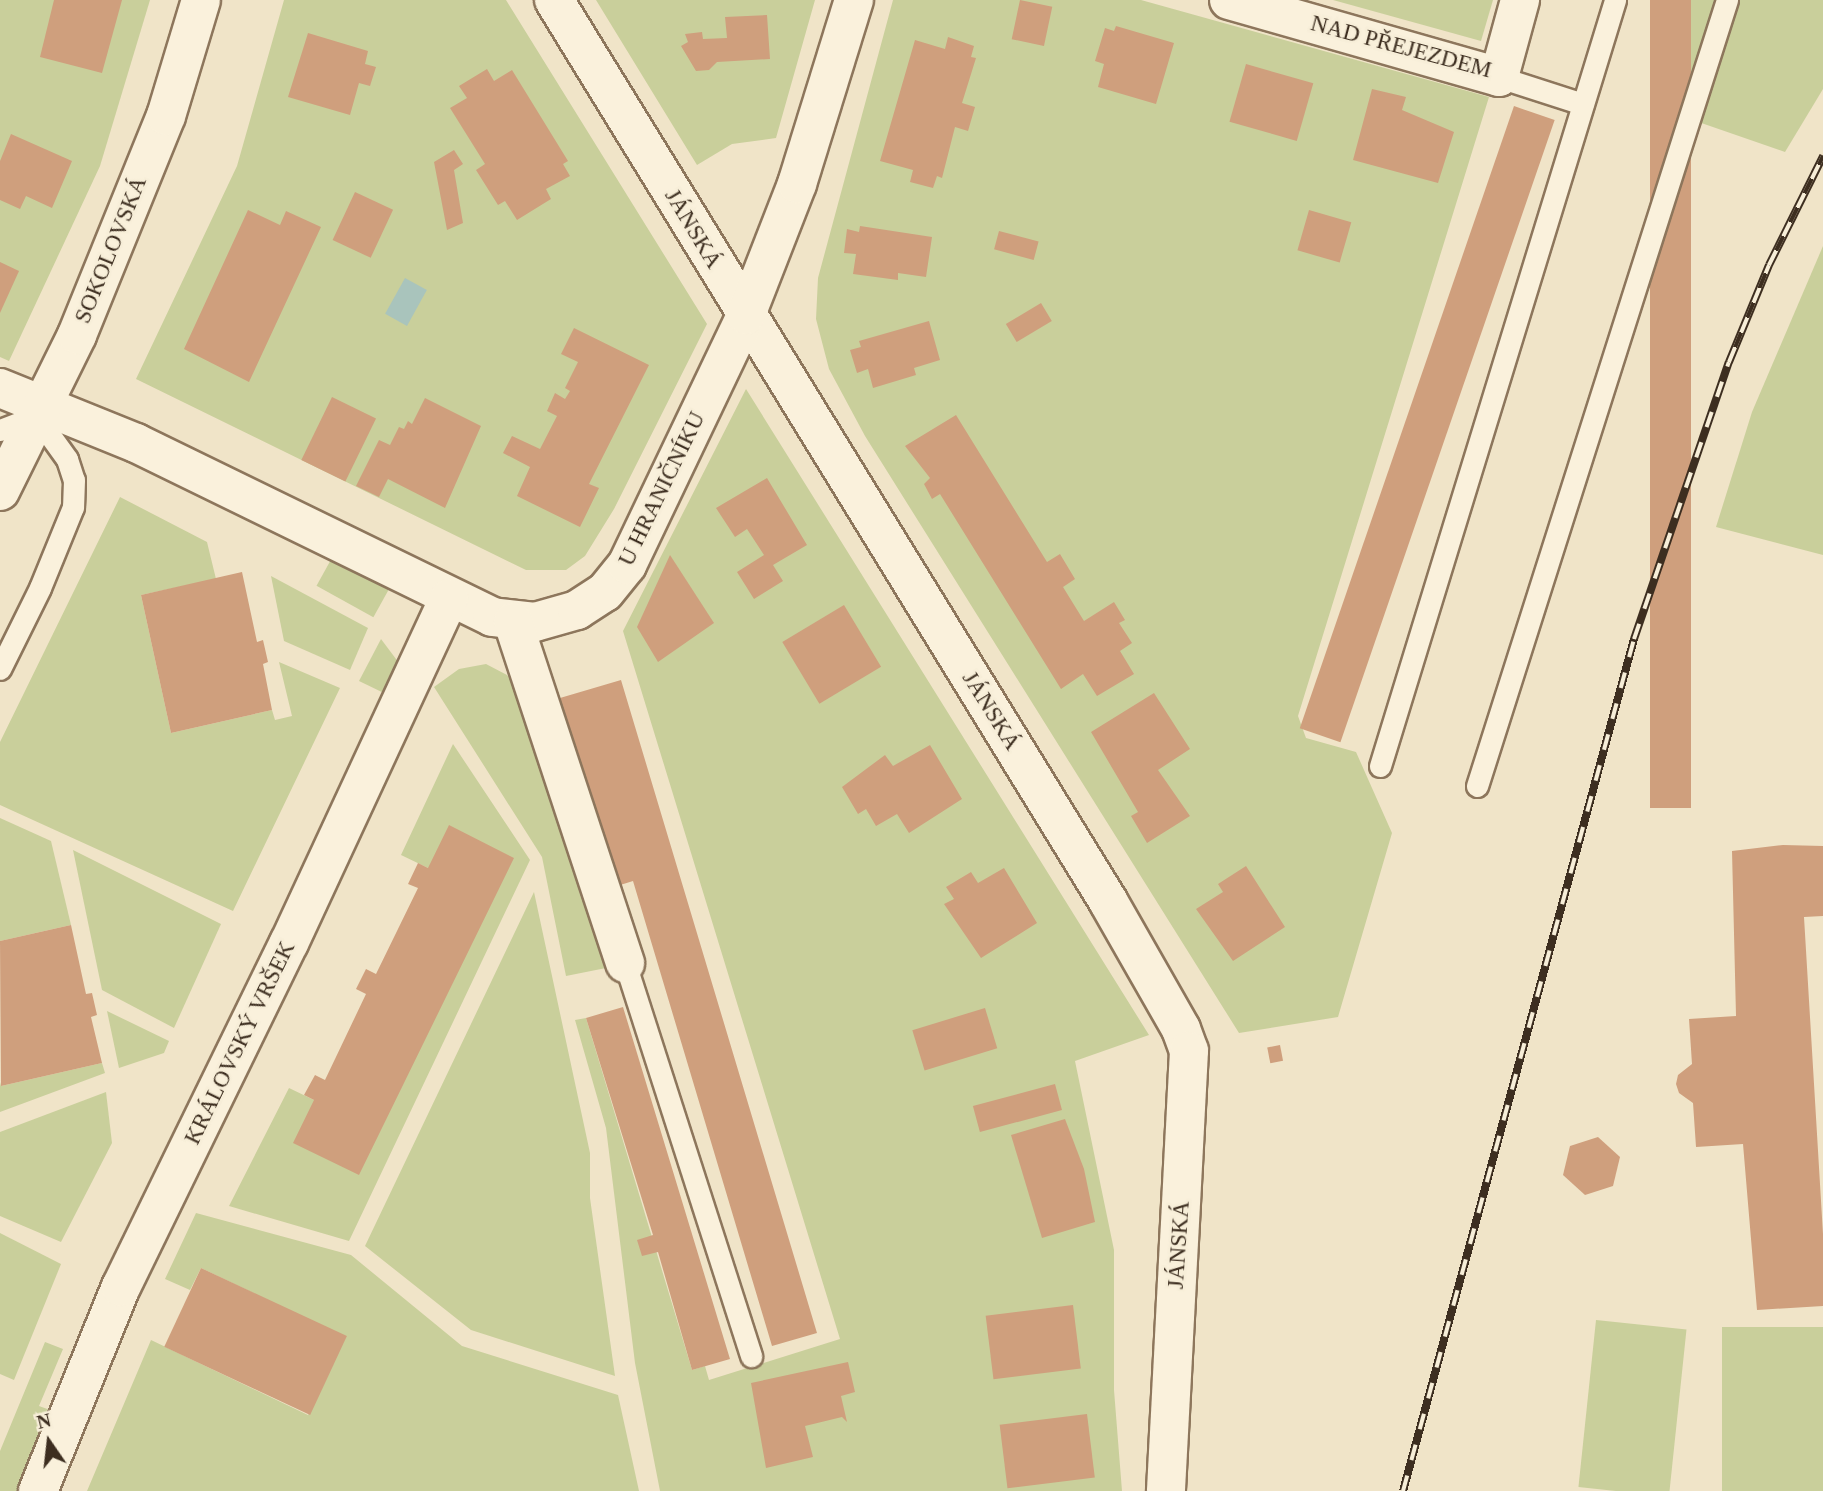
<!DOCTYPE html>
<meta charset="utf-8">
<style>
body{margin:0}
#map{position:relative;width:1823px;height:1491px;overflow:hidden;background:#f0e4c8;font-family:"Times New Roman",serif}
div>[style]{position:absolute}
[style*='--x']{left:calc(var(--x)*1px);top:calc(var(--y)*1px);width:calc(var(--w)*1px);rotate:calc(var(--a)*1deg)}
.green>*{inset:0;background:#c9cf9b;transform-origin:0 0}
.water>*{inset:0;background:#a9c4bc;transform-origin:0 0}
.building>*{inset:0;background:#cf9f7d;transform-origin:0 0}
.roads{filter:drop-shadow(2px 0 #8d765c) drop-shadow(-2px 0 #8d765c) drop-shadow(0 2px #8d765c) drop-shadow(0 -2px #8d765c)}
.service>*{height:21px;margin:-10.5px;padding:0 10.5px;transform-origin:10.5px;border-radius:10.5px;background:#faf1dc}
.minor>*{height:38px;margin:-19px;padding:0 19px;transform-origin:19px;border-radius:19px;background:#faf1dc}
.tertiary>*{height:38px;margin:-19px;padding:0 19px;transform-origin:19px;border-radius:19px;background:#faf1dc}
.rail>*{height:8px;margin-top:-4px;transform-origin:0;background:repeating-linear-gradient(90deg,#f7eed8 0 16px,#3d2e20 0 32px);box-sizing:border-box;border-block:2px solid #3d2e20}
span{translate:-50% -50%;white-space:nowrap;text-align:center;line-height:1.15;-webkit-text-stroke:5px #f7eed8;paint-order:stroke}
.street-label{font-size:23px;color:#3d2e20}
.north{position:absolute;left:14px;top:1407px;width:70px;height:70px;-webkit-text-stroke:5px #f7eed8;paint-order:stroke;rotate:346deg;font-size:19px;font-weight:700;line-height:28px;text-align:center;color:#3d2e20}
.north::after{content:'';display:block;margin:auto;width:24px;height:32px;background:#3d2e20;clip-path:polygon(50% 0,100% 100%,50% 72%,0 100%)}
</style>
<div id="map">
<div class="green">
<div style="clip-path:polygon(0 0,150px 0,100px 166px,9px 361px,0 357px)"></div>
<div style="clip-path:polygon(284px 0,506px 0,707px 324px,614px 509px,585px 556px,566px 570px,526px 570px,136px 379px,237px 166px)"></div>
<div style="clip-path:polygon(596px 0,815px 0,776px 138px,732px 144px,697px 165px)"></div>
<div style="clip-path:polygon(893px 0,1141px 0,1489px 97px,1298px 716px,1306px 738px,1356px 752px,1392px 833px,1338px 1017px,1239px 1033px,865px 436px,829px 369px,816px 319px,818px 278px)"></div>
<div style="clip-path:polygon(1333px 0,1493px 0,1481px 41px)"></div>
<div style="clip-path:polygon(1691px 0,1823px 0,1823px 89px,1785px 152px,1658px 108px)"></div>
<div style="clip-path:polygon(1823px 246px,1823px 555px,1716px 527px,1752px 412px)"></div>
<div style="clip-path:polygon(746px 389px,1149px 1035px,1075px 1061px,1114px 1250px,1114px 1390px,1122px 1491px,660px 1491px,635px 1363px,606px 1128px,575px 1020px,586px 1018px,692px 1370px,705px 1366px,709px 1380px,840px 1339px,623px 631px)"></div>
<div style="clip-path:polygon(120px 497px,207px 542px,216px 579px,141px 595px,171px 733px,272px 710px,275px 720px,292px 716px,279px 662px,340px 688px,233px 911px,0 805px,0 742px)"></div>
<div style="left:333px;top:556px;width:65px;height:34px;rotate:29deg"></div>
<div style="clip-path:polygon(271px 576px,368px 628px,350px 670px,284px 641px)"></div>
<div style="clip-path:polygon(381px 639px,402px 667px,388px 695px,359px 681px)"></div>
<div style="clip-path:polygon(486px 664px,507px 675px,521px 694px,606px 968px,566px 976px,542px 857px,434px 687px,459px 669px)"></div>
<div style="clip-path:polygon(453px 744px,530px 860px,349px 1241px,229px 1206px,289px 1088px,314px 1100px,358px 1174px,428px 868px,401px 855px)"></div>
<div style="clip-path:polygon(0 818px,51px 841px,71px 925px,0 941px)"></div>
<div style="clip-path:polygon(73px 850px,221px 924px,174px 1028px,102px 990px)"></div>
<div style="clip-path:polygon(534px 892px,590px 1153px,590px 1198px,615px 1376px,471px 1330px,365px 1246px)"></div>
<div style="clip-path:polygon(107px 1011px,169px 1041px,164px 1053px,119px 1068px)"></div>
<div style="clip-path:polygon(102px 1063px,105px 1073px,0 1112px,0 1082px,1px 1086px)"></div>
<div style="clip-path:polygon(106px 1092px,112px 1143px,61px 1242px,0 1216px,0 1132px)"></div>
<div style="clip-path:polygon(196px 1213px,351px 1255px,462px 1346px,618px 1395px,639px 1491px,87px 1491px,151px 1340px,308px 1415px,345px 1337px,201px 1268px,190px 1290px,165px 1279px)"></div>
<div style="clip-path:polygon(0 1233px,61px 1264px,14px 1380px,0 1374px)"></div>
<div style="left:1596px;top:1320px;width:91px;height:168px;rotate:6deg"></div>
<div style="left:1823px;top:1327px;width:164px;height:101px;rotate:90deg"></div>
<div style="clip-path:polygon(45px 1342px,63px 1349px,39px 1406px,50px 1410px,18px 1491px,0 1491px,0 1451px)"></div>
</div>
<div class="water">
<div style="left:405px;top:278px;width:25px;height:41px;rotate:29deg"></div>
</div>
<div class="building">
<div style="clip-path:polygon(54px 0,122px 0,102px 73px,40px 57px)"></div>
<div style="left:1020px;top:0;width:33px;height:40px;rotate:12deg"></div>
<div style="left:1650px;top:0;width:41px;height:808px"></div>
<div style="clip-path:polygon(767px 15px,770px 59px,717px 62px,709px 70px,696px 71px,681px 46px,688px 42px,685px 34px,702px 32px,703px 39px,727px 38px,725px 17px)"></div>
<div style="clip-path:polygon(1116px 26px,1174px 43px,1156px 104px,1098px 87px,1104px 64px,1095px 61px,1105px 28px,1114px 31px)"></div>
<div style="clip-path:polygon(308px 33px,368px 51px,365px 64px,376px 67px,370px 86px,359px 83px,350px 115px,288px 97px)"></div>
<div style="clip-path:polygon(948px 37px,974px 46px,971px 57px,976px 58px,962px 103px,975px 107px,968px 131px,955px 127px,942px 178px,937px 176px,933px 188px,910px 182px,913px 170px,880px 161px,915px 40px,945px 49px)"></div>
<div style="left:1246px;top:64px;width:70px;height:60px;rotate:16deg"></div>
<div style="clip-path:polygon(487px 69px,494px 81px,512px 70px,568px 161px,563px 164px,570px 176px,546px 189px,551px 199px,517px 220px,505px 201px,498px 205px,476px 170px,485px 164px,450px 108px,467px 98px,459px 86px)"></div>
<div style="clip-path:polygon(1372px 89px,1406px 97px,1402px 110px,1454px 132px,1438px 183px,1353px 160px)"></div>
<div style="left:1514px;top:106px;width:43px;height:658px;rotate:19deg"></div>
<div style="clip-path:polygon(11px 134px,72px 161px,52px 208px,26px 196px,20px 209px,0 200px,0 161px)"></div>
<div style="clip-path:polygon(454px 150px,463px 164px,454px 170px,463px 223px,447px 230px,434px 162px)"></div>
<div style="left:355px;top:192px;width:42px;height:53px;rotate:25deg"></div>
<div style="clip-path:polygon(248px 210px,280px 225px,286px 211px,321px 227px,249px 382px,184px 349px)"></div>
<div style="left:1309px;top:210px;width:44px;height:42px;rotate:16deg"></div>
<div style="clip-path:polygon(860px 226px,932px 237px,926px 277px,898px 273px,898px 280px,853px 274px,856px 254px,844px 253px,847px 229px,859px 232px)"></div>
<div style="left:999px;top:231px;width:41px;height:19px;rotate:15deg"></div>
<div style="clip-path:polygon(0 262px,19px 271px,0 313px)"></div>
<div style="left:1041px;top:303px;width:21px;height:41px;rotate:59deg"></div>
<div style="clip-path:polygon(929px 321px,940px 360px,914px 368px,916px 375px,873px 388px,868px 369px,857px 373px,850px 350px,861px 347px,859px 341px)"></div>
<div style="clip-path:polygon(574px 328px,649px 365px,589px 484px,599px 488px,580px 527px,517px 496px,530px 467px,503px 453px,512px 436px,540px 449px,557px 416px,547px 411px,555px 393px,565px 399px,570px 391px,565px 388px,578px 362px,561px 354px)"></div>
<div style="left:332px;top:397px;width:49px;height:70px;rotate:26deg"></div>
<div style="clip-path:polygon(425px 398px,481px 426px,445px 508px,388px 479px,379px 497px,356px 486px,379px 440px,390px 445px,399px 427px,404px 429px,408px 421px,412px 424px)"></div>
<div style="clip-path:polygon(956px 415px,1047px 562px,1060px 554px,1075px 579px,1063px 587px,1084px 621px,1114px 602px,1125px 620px,1119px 623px,1132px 643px,1120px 651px,1134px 674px,1097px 696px,1083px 674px,1061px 689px,940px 494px,932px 499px,924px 484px,930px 478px,905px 446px)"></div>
<div style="clip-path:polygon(767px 478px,807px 545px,773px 565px,783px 581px,754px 599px,737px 572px,764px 555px,747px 529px,735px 537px,716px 508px)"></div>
<div style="clip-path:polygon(670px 555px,714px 623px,658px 662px,637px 627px)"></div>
<div style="clip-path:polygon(242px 572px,257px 642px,263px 640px,268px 662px,263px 664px,272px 710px,171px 733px,141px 595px)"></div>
<div style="left:844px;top:605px;width:72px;height:72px;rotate:59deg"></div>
<div style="clip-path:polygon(621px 680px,817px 1333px,772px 1346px,633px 881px,617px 886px,560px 698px)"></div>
<div style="clip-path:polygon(1154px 693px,1190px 749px,1158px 770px,1190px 816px,1147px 843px,1131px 816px,1138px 812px,1091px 732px)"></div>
<div style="clip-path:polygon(930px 745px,962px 799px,909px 833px,897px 814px,876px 826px,866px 809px,858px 814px,842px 787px,885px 755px,893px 766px)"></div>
<div style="clip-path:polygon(449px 825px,514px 858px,359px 1175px,293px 1143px,314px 1100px,304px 1095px,315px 1075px,325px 1080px,366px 994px,356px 989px,366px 969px,376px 974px,418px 888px,408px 884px,418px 863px,428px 868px)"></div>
<div style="clip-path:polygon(1783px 845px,1823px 846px,1823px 916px,1804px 917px,1823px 1234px,1823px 1306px,1757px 1310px,1743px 1144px,1696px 1147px,1693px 1103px,1679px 1093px,1676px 1084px,1678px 1075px,1692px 1064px,1689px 1019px,1736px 1016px,1732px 851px)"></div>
<div style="clip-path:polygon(1246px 866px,1285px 927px,1233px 961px,1196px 909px,1223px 892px,1218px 884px)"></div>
<div style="clip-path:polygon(1004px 868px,1037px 923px,981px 958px,944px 904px,954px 899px,946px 887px,971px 872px,978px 883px)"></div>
<div style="clip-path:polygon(71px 925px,86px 994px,92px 993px,97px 1015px,91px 1017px,102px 1063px,1px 1086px,0 941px)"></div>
<div style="clip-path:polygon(623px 1007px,730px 1359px,692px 1370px,658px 1252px,642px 1256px,637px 1240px,653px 1235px,586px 1018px)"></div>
<div style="left:985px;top:1008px;width:42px;height:76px;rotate:73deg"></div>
<div style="left:1280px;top:1045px;width:16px;height:13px;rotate:79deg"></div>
<div style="left:1055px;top:1084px;width:27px;height:85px;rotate:75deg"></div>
<div style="clip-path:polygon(1065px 1119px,1084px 1169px,1095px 1222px,1042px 1238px,1011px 1135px)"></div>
<div style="clip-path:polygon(1598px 1137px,1620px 1157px,1613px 1186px,1585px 1195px,1563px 1175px,1570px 1146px)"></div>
<div style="left:201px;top:1268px;width:161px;height:87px;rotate:25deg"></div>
<div style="left:1073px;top:1305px;width:64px;height:88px;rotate:83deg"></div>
<div style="clip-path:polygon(848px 1362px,855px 1392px,841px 1396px,847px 1422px,842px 1417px,805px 1426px,813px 1457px,766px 1468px,751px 1383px)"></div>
<div style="left:1087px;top:1414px;width:64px;height:88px;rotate:83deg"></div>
</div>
<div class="roads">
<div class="service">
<div style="--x:1499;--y:77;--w:88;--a:17.8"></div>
<div style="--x:0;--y:430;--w:39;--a:-21"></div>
<div style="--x:36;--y:416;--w:53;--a:54.2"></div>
<div style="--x:67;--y:459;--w:22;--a:72"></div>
<div style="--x:74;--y:480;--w:27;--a:92"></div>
<div style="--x:73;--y:507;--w:87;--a:112.2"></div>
<div style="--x:40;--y:588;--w:90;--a:116.3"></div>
<div style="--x:1380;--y:766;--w:801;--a:-72.94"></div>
<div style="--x:1477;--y:786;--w:825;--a:-72.36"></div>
<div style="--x:625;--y:963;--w:413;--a:72.2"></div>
</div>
<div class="minor">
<div style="--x:554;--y:0;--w:1058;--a:58.41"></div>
<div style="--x:1108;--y:901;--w:147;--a:60.3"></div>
<div style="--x:1181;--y:1029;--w:23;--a:70"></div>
<div style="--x:1189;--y:1051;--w:441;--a:93"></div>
<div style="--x:1229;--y:0;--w:281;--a:15.9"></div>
<div style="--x:1499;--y:77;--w:80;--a:-74.7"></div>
<div style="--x:0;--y:388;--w:147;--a:22"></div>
<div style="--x:136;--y:443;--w:396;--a:26"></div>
<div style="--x:492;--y:617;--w:43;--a:6.6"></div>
<div style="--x:535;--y:622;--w:44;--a:-15.9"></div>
<div style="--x:577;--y:610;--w:33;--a:-33"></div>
<div style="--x:605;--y:592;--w:35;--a:-51"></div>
<div style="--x:627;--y:565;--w:277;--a:-64.5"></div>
<div style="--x:746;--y:315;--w:141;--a:-68.7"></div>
<div style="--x:797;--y:184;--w:193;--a:-72.8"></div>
<div style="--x:513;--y:622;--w:359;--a:71.8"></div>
<div style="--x:38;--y:1491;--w:220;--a:-67.9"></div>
<div style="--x:121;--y:1287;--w:383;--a:-64"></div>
<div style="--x:289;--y:943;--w:380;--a:-65.1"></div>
</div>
<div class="tertiary">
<div style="--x:0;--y:491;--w:174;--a:-63.7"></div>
<div style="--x:77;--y:335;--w:236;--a:-67.9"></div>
<div style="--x:166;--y:116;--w:121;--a:-73.2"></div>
</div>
</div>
<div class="rail">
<div style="--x:1403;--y:1491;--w:883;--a:-74.83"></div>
<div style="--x:1634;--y:639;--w:293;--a:-71.1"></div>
<div style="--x:1729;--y:362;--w:105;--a:-67.6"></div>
<div style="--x:1769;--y:265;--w:122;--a:-63.6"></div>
</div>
<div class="street-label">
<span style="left:1401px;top:47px;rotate:15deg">NAD PŘEJEZDEM</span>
<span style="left:693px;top:229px;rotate:59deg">JÁNSKÁ</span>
<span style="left:111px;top:250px;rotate:-68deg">SOKOLOVSKÁ</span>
<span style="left:662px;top:489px;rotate:-64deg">U HRANIČNÍKU</span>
<span style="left:991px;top:711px;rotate:58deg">JÁNSKÁ</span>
<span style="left:240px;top:1043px;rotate:-64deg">KRÁLOVSKÝ VRŠEK</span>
<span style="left:1179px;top:1245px;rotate:-86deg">JÁNSKÁ</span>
</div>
<div class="north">N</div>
</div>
